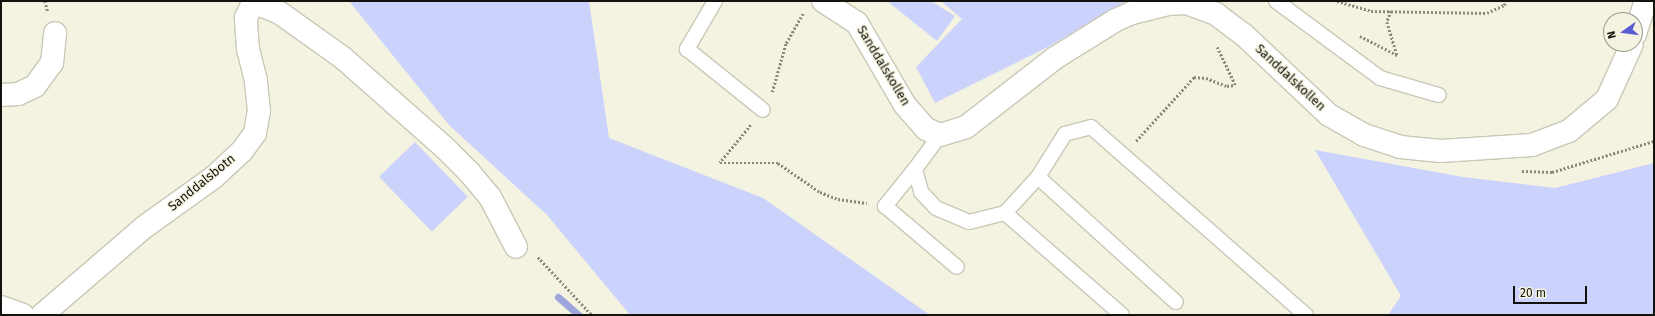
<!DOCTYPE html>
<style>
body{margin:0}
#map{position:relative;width:1655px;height:316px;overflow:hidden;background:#f4f3e1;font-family:"Fira Sans",sans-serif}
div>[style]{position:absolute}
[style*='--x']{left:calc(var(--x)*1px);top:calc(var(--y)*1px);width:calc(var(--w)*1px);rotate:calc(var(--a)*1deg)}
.green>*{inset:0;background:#cbd2fb;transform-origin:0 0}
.stream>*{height:7px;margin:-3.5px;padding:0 3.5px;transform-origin:3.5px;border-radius:3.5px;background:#9ea6dd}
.path>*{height:2.5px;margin-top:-1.25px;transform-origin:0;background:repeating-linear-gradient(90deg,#89887c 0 2px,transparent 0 4px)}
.roads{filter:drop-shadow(1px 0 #c9c8b7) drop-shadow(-1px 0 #c9c8b7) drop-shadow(0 1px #c9c8b7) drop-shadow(0 -1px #c9c8b7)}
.lane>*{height:14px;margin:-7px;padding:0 7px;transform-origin:7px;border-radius:7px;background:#fff}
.street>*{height:22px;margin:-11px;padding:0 11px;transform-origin:11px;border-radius:11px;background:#fff}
span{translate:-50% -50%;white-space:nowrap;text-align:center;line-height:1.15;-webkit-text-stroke:3px #f4f3e1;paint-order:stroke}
.street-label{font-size:13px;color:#13120c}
.frame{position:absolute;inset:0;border:2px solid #13120c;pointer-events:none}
.north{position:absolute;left:1603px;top:12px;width:40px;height:40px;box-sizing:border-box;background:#f4f3e1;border:1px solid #9a998c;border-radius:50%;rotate:256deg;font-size:11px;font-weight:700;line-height:16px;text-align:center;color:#13120c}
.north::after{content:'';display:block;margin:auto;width:14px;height:18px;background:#595cd3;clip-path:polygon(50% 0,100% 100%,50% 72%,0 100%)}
.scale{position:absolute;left:1513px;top:286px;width:74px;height:18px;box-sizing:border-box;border:2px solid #13120c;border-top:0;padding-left:5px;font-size:12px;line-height:14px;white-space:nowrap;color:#13120c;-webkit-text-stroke:3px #f4f3e1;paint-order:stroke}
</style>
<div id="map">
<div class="green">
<div style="clip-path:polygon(349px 1px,589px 1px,609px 138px,763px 198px,930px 315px,630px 315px,547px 215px,449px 125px)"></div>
<div style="clip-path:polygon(887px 1px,931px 1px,955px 16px,937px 41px)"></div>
<div style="clip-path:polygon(941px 1px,1126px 1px,1048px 47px,935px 103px,916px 67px,962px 19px)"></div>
<div style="left:415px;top:142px;width:76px;height:50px;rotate:46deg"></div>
<div style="clip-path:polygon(1315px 150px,1463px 177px,1555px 188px,1654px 163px,1654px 315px,1388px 315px,1401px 296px)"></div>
</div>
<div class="stream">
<div style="--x:558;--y:297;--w:28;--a:41"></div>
</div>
<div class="path">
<div style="--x:45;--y:1;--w:11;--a:75"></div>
<div style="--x:1337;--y:1;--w:35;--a:16"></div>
<div style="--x:1371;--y:11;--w:116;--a:1"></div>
<div style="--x:1487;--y:13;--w:19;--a:-25"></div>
<div style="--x:1504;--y:5;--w:4;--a:-63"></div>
<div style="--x:1391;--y:11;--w:12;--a:110"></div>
<div style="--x:1387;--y:22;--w:34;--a:73"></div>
<div style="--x:1360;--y:36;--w:42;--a:27.2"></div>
<div style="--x:772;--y:92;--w:51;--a:-74.1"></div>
<div style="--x:786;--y:43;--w:34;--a:-60"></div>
<div style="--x:751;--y:125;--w:49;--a:129.2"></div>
<div style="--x:720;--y:163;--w:58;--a:0"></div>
<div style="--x:778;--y:163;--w:51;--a:34.6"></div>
<div style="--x:820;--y:192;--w:19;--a:21"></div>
<div style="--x:838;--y:199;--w:29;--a:8"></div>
<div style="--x:1136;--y:141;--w:86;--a:-47.8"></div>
<div style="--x:1194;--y:77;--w:12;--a:5"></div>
<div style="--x:1206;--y:78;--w:22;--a:21"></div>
<div style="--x:1227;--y:86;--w:8;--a:-7"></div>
<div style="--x:1235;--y:85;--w:44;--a:-115.4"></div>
<div style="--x:1522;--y:171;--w:30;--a:2"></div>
<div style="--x:1552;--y:172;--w:107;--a:-16.9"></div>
<div style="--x:538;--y:257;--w:79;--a:47"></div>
</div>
<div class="roads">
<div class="lane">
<div style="--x:715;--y:1;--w:56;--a:120.3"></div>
<div style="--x:687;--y:49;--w:97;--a:38.8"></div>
<div style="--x:1276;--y:1;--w:129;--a:36.5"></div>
<div style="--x:1380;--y:78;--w:61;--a:16.1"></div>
<div style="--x:940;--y:135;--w:42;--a:126.3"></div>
<div style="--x:915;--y:169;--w:24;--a:75"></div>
<div style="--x:921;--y:192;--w:22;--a:47"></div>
<div style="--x:936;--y:208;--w:36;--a:23"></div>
<div style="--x:969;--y:222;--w:37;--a:-14"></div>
<div style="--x:1005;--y:213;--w:49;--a:-47.5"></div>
<div style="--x:1038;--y:177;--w:51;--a:-57.9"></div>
<div style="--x:1065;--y:134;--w:27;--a:-15"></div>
<div style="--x:1091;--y:127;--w:286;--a:41.2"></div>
<div style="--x:915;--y:169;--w:48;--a:129"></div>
<div style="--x:885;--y:206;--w:94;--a:40.3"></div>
<div style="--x:1038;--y:177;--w:186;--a:42.2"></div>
<div style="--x:1005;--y:213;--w:155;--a:41.1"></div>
</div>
<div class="street">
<div style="--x:823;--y:1;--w:40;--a:32.9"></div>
<div style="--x:857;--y:23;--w:95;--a:59.7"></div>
<div style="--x:905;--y:105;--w:32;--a:49"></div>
<div style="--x:926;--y:129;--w:15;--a:23"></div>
<div style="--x:940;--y:135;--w:27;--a:-17"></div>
<div style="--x:966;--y:127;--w:113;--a:-37.8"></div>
<div style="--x:1055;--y:58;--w:72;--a:-31.9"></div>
<div style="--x:1116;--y:20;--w:17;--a:-24"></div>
<div style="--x:1132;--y:13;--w:36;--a:-14"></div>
<div style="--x:1167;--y:4;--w:19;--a:-3"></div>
<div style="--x:1186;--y:3;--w:32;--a:20"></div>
<div style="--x:1216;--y:14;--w:34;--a:37"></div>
<div style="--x:1243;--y:34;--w:118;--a:43.3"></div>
<div style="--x:1329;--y:115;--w:40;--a:29.7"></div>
<div style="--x:1364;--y:135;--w:38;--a:18"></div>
<div style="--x:1400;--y:147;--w:41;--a:5.6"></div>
<div style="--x:1441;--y:151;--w:91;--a:-3.8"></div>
<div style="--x:1532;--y:145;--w:40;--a:-21"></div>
<div style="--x:1569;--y:131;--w:50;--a:-40.1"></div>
<div style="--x:1607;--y:99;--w:60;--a:-65.6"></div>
<div style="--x:1635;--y:34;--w:35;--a:-72"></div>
<div style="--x:1;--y:95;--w:17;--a:-3"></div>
<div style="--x:18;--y:94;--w:19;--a:-25"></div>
<div style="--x:35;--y:86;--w:29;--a:-54"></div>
<div style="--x:52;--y:63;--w:30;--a:-84"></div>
<div style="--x:1;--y:307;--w:23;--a:20"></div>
<div style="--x:42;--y:315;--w:133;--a:-40.7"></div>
<div style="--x:143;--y:228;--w:87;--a:-35.7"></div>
<div style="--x:214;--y:177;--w:38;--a:-43"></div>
<div style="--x:242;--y:151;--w:22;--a:-54"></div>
<div style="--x:255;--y:133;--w:22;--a:-80"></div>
<div style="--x:259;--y:111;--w:30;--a:-96"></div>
<div style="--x:256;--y:81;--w:32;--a:-104"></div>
<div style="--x:248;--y:50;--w:32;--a:-94"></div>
<div style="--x:246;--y:18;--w:17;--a:-66"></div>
<div style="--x:253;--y:2;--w:29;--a:22"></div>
<div style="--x:280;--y:13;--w:77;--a:35.5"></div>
<div style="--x:343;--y:58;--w:136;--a:41.4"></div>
<div style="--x:445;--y:148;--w:34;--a:45"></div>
<div style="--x:469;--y:172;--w:33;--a:50"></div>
<div style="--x:490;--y:197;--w:56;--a:62.5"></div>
</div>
</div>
<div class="street-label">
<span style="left:883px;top:66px;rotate:59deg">Sanddalskollen</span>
<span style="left:1290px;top:78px;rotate:43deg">Sanddalskollen</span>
<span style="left:202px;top:183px;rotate:-39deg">Sanddalsbotn</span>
</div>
<div class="frame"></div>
<div class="north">N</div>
<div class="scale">20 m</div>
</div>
